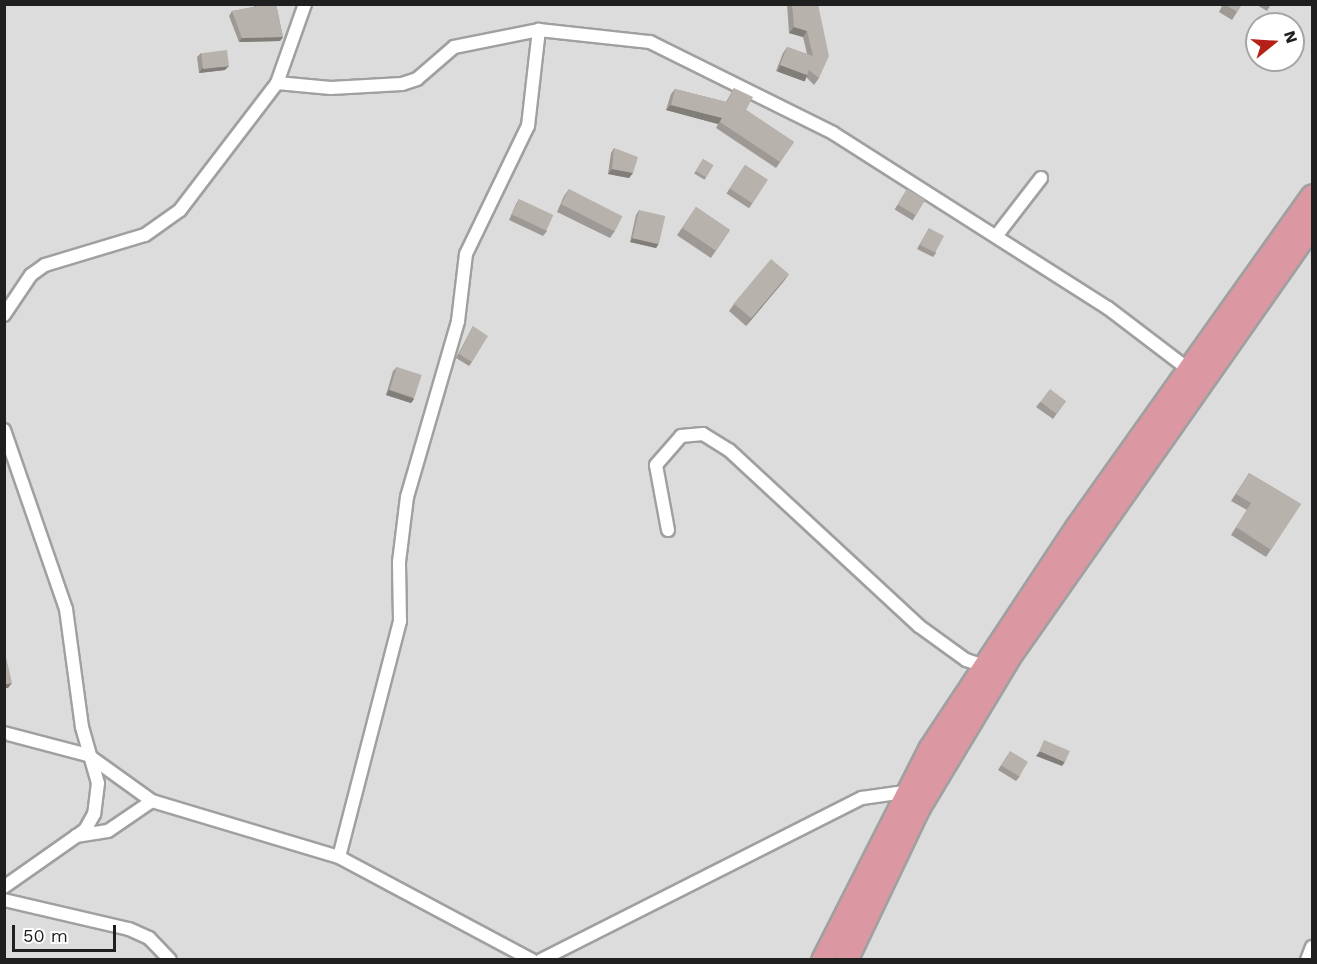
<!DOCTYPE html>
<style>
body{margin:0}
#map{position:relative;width:1317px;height:964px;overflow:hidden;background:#efece7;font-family:"Work Sans",sans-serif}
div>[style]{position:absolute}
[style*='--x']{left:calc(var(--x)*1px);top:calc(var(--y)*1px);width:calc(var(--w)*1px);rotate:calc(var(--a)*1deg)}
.residential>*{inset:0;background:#dddcdc}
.roads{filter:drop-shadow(2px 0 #a0a0a0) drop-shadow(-2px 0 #a0a0a0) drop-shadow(0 2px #a0a0a0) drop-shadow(0 -2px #a0a0a0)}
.street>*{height:12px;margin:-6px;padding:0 6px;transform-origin:6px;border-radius:6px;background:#fff}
.highway>*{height:21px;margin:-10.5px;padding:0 10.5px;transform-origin:10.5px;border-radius:10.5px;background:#dc98a2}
.wall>*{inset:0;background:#9e9995;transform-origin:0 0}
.shaded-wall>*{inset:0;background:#817d79;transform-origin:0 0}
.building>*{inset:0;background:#b8b2ad;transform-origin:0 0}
span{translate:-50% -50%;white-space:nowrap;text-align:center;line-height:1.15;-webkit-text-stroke:4.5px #fff;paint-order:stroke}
.frame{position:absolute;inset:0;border:6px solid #1f1f1f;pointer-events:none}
.north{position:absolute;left:1245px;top:12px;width:60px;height:60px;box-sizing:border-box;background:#fff;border:2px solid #a5a5a5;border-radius:50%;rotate:72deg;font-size:16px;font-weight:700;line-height:24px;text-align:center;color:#1f1f1f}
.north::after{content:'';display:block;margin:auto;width:21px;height:27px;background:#b52119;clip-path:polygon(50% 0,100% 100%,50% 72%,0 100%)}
.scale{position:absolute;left:12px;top:925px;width:104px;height:27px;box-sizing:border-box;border:3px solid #1f1f1f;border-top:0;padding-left:8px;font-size:18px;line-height:21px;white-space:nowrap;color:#1f1f1f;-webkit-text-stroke:4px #fff;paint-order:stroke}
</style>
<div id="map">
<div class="residential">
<div style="clip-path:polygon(evenodd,5px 5px,1312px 5px,1312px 959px,5px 959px,5px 5px,1257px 24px,1293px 24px,1293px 60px,1257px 60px,1257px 24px)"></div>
</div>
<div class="roads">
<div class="street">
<div style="--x:277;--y:83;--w:54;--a:5.3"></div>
<div style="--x:331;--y:88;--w:71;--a:-3.2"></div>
<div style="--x:402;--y:84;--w:16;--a:-18"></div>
<div style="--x:417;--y:79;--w:49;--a:-40.9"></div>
<div style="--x:454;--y:47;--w:87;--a:-11.3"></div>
<div style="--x:539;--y:30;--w:112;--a:6.2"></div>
<div style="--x:650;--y:42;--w:204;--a:26.4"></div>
<div style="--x:833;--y:133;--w:326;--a:32.5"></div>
<div style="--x:1108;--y:308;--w:106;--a:37.3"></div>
<div style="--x:997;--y:235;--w:72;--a:-52.3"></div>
<div style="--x:4;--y:315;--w:48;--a:-56"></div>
<div style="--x:31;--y:275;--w:17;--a:-36"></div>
<div style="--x:45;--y:265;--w:104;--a:-16.7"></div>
<div style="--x:145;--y:235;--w:43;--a:-35.5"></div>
<div style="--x:180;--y:210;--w:160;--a:-52.6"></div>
<div style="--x:277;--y:83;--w:84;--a:-70.5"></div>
<div style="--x:4;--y:430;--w:189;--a:70.9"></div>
<div style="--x:66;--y:609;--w:119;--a:82.3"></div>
<div style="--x:82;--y:727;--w:58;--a:74.1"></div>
<div style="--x:98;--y:783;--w:31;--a:97"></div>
<div style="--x:94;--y:814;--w:18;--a:119"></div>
<div style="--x:85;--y:830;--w:99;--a:144.9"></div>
<div style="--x:668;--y:530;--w:66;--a:-100.5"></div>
<div style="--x:656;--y:465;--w:38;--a:-49"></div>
<div style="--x:681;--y:436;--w:22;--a:-5"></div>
<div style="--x:703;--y:434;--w:31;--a:32"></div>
<div style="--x:729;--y:450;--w:259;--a:42.8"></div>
<div style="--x:919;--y:626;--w:58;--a:35.9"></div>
<div style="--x:966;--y:660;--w:19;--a:18"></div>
<div style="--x:4;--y:733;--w:87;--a:14.7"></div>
<div style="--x:88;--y:755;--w:79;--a:35.7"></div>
<div style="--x:152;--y:801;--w:195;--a:16.7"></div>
<div style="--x:339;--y:857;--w:219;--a:28.1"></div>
<div style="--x:76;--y:836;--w:32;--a:-9"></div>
<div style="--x:108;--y:831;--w:53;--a:-34.3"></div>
<div style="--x:339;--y:857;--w:244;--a:-75.5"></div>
<div style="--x:400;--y:621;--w:59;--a:-91"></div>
<div style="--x:399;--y:562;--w:65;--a:-83"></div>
<div style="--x:407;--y:497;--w:183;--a:-73.8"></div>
<div style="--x:458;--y:321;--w:67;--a:-83.2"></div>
<div style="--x:466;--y:254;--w:142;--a:-64.2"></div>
<div style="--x:528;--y:126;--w:97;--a:-83.5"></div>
<div style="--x:4;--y:900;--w:128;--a:13.1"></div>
<div style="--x:129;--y:929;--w:22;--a:24"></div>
<div style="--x:149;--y:938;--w:30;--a:46"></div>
<div style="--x:541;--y:960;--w:360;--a:-26.8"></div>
<div style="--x:862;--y:798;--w:50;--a:-8"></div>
<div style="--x:1307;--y:960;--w:14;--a:-69"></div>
</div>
<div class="highway">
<div style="--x:822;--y:960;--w:237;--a:-63.1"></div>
<div style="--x:929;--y:749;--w:266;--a:-56.5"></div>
<div style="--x:1076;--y:527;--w:407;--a:-54.6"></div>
<div style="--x:846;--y:960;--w:170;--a:-64.5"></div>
<div style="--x:919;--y:807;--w:175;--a:-59"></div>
<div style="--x:1009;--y:657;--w:528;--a:-54.95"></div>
</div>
</div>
<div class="wall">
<div style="clip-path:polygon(254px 4px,276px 4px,283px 37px,280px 41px,239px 42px,229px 16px,232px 11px,254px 7px)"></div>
<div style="clip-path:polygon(787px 4px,818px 4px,819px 78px,814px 85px,806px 77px,803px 81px,776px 71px,783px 53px,787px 47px,807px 54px,803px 37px,789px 33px)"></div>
<div style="clip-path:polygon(1223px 4px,1242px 4px,1232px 20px,1219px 12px)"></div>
<div style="clip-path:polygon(1255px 4px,1271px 4px,1267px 11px)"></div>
<div style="clip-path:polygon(201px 53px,225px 70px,199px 73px,197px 57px)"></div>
<div style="clip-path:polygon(734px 88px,746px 110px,794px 142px,776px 168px,716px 128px,718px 124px,666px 110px,671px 94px,675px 89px,726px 102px)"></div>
<div style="clip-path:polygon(614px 148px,633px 173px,629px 178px,608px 174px,611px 153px)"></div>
<div style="left:703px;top:159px;width:12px;height:17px;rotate:31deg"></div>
<div style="left:745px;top:165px;width:27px;height:34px;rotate:33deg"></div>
<div style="clip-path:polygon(569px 189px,615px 231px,610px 238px,557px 212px,564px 196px)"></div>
<div style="left:907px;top:189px;width:21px;height:24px;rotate:31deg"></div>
<div style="clip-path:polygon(519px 199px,547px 231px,543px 236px,509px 220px,516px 204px)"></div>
<div style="left:696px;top:207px;width:41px;height:34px;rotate:34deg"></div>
<div style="clip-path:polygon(639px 210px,659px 243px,656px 248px,630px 242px,636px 215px)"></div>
<div style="clip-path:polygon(929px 228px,936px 253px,933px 257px,917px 249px)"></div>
<div style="clip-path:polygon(789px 274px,746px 326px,729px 311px,734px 304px)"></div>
<div style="clip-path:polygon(473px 326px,472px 362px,469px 366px,456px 358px)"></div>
<div style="clip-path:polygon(397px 367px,414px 399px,411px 403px,386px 395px,393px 371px)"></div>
<div style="clip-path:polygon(1066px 401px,1053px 419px,1036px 407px,1040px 402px)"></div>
<div style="clip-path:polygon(1249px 473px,1301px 504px,1266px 557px,1231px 535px,1247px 510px,1231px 501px)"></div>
<div style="clip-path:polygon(1007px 756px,1020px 776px,1016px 781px,998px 770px)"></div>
</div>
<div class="shaded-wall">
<div style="clip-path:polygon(794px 27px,807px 31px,803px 37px,789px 33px)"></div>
<div style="clip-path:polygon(283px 37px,280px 41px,239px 42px,242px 38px)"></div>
<div style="left:780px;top:65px;width:29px;height:7px;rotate:20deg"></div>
<div style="clip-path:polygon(229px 66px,225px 70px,199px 73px,202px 68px)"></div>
<div style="clip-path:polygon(671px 105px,722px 118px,718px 124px,666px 110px)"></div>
<div style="clip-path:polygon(612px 169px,633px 173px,629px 178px,608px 174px)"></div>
<div style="clip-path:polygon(633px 238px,659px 243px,656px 248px,630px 242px)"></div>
<div style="clip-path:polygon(789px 274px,784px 281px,746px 326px,751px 319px)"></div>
<div style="clip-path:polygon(389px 390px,414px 399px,411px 403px,386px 395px)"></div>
<div style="clip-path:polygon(12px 683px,8px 688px,4px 688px,4px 684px)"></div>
<div style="clip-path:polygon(1040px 751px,1065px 762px,1062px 766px,1036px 756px)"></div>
</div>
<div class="building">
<div style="clip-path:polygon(257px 4px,276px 4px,283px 37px,242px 38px,232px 11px,258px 6px)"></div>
<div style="clip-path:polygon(792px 4px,818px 4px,829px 56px,819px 78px,809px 70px,807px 75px,780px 65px,787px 47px,813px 56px,807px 31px,794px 27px)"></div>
<div style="clip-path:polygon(1224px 4px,1242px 4px,1237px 12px)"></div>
<div style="left:227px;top:50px;width:16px;height:26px;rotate:83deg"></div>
<div style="clip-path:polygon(734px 88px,753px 97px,746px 110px,794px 142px,780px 162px,720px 122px,722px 118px,671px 105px,675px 89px,727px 102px)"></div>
<div style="clip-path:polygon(614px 148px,638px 157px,633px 173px,612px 169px)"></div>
<div style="left:703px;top:159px;width:12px;height:14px;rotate:31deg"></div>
<div style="left:745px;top:165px;width:27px;height:28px;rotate:33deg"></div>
<div style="left:569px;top:189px;width:60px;height:17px;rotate:27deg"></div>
<div style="left:907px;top:189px;width:21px;height:18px;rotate:31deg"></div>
<div style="left:519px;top:199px;width:38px;height:17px;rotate:25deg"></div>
<div style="left:696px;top:207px;width:41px;height:25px;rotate:34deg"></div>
<div style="left:639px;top:210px;width:27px;height:29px;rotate:13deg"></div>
<div style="left:929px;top:228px;width:17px;height:19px;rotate:28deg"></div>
<div style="left:771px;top:259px;width:23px;height:58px;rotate:40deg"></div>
<div style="clip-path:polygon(473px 326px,488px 336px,472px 362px,459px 354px)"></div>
<div style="left:397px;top:367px;width:26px;height:24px;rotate:18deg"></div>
<div style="left:1050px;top:389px;width:20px;height:16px;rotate:37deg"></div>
<div style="clip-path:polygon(1249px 473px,1301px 504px,1271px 550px,1236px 527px,1251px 503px,1236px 494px)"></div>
<div style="clip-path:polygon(4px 657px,6px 657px,12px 683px,4px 684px)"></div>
<div style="clip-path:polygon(4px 739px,7px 739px,4px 753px)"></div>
<div style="left:1044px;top:740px;width:28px;height:12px;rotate:23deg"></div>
<div style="left:1010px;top:751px;width:21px;height:17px;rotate:31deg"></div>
</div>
<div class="frame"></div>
<div class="north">N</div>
<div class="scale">50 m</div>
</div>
